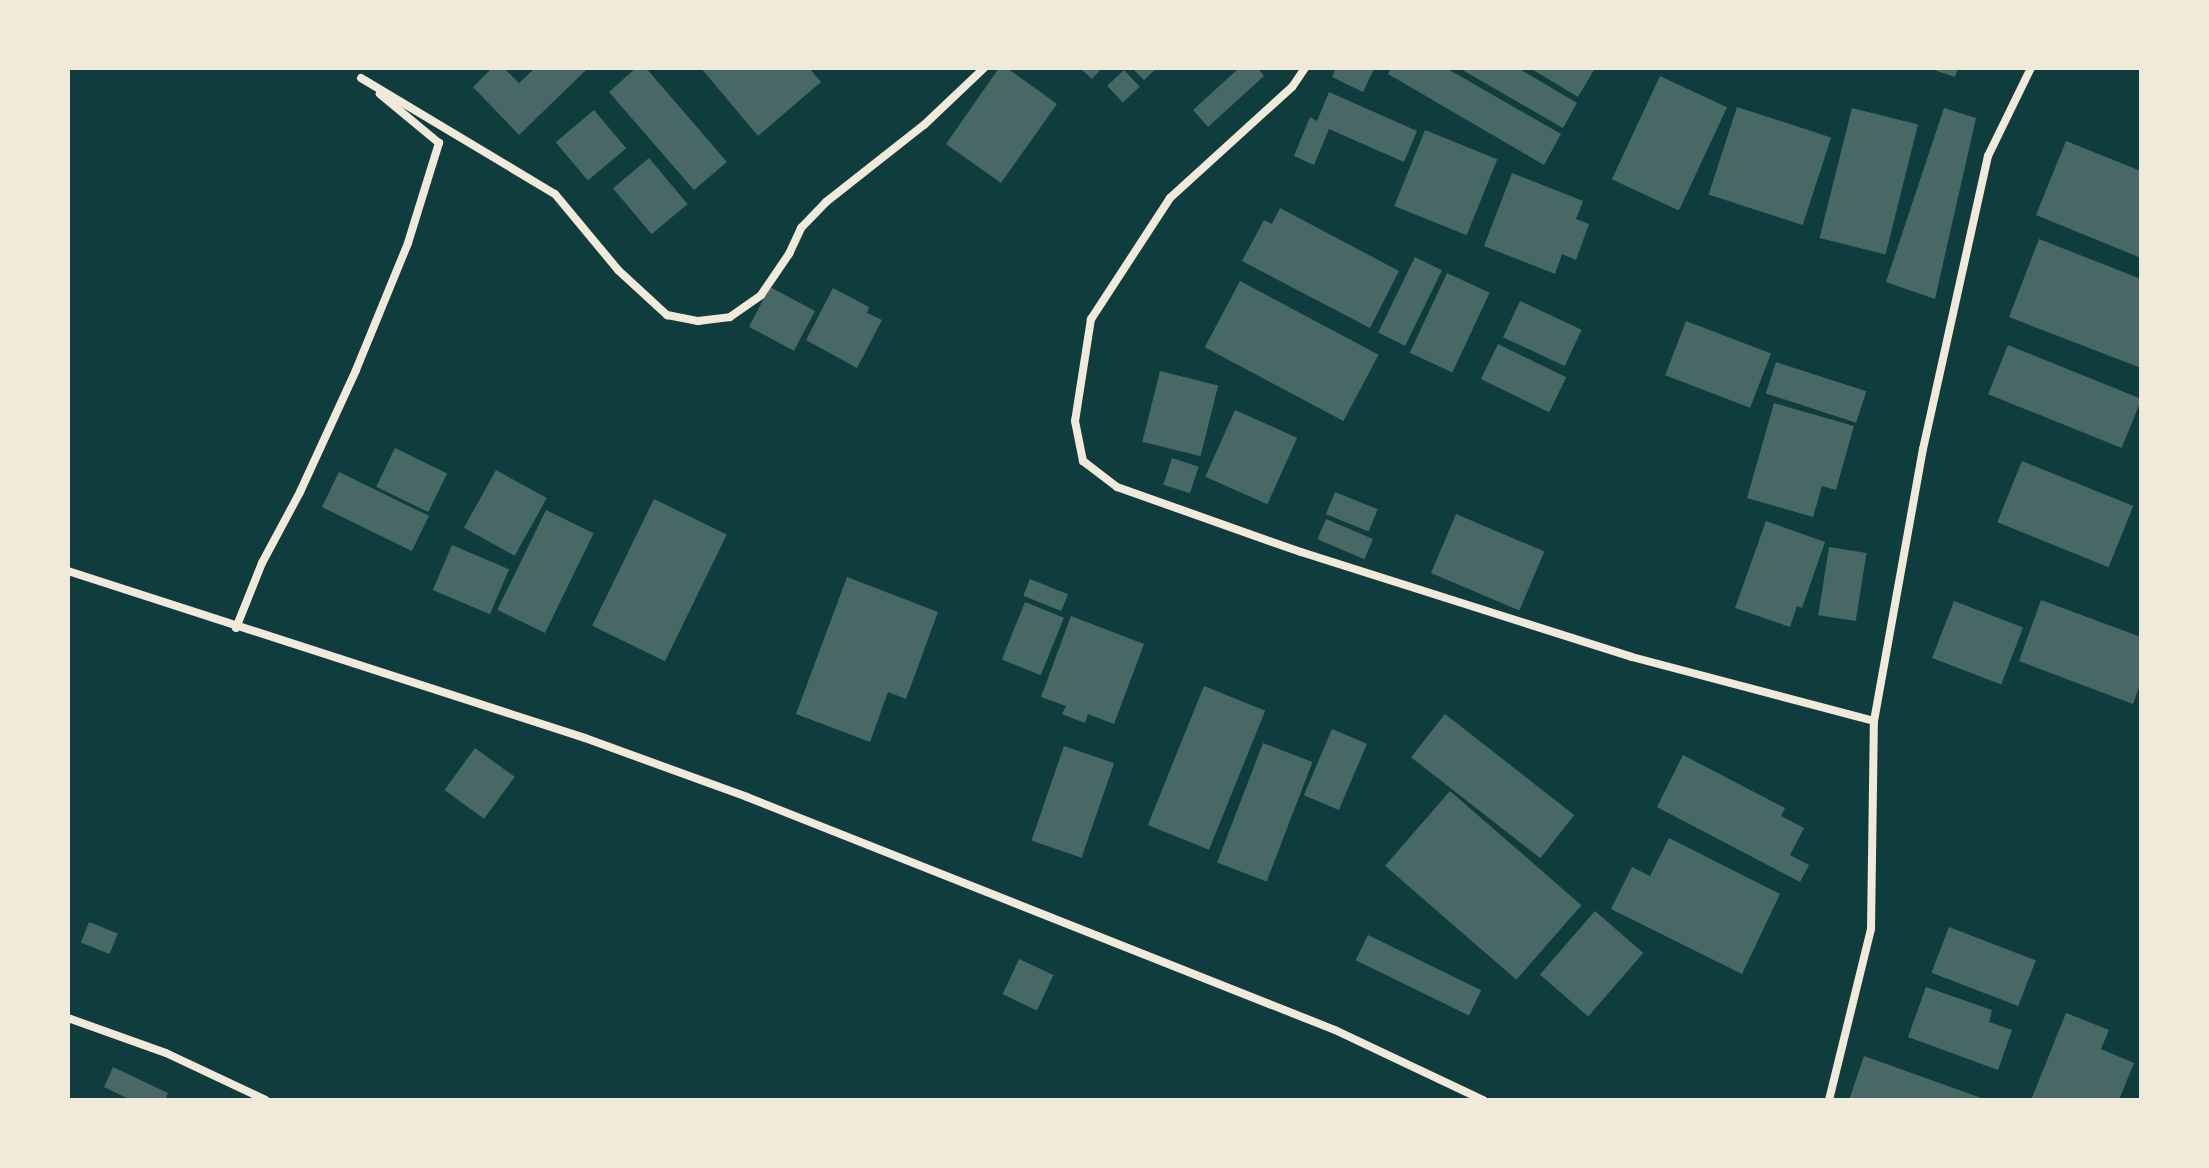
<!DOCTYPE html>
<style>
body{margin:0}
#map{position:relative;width:2209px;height:1168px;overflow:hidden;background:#0f3d3e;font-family:Montserrat,sans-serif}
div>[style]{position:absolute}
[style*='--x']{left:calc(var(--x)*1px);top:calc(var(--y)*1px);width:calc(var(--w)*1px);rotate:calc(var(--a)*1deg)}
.building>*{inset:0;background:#486865;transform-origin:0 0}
.minor>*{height:8px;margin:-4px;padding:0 4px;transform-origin:4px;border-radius:4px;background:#f1e9da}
span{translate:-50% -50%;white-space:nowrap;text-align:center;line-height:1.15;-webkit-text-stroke:7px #f1e9da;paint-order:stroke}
.frame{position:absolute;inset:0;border:70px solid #f1e9da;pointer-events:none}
</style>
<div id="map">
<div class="building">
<div style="clip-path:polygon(492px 68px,504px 68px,519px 83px,535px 68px,586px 70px,519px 135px,473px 87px)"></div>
<div style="clip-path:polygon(636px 68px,646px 68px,727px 162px,694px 190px,609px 92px)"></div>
<div style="clip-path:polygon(701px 68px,809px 68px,821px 82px,758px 136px)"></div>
<div style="clip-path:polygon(999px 68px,1007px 68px,1057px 104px,1001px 183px,946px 144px)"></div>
<div style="clip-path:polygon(1080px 68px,1102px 68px,1092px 79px)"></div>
<div style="clip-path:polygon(1132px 68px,1157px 68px,1144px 80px)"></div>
<div style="clip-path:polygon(1239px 68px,1258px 68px,1264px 76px,1208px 127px,1193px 110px)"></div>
<div style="clip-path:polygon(1336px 68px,1372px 68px,1374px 69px,1363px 92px,1332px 77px)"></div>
<div style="clip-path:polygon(1391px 68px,1446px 68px,1561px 134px,1544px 165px,1388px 74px)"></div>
<div style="clip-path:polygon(1459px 68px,1518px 68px,1577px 103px,1563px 128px)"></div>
<div style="clip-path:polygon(1530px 68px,1591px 68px,1594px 70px,1578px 97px)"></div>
<div style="clip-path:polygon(1928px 68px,1958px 68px,1955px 77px)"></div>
<div style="left:1124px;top:70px;width:23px;height:23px;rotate:47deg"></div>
<div style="left:1660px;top:76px;width:74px;height:114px;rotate:25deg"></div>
<div style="clip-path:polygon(1329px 92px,1417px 131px,1404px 162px,1329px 129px,1314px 165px,1294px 156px,1310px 117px,1317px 121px)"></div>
<div style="left:1737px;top:107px;width:99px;height:92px;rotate:18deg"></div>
<div style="left:1852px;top:108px;width:68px;height:134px;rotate:14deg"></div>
<div style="clip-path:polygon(1944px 108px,1976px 118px,1935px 299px,1886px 282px)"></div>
<div style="left:594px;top:110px;width:50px;height:50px;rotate:50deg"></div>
<div style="left:1425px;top:130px;width:78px;height:82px;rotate:22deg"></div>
<div style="clip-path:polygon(2066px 141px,2141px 171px,2141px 258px,2036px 215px)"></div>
<div style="left:649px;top:158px;width:60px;height:47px;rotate:50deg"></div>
<div style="clip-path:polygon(1512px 173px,1583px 201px,1576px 219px,1589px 224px,1576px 260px,1562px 254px,1555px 274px,1484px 246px)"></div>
<div style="clip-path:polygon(1280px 208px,1399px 271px,1370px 328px,1242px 261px,1264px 220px,1272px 224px)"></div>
<div style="clip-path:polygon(2039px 239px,2141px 279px,2141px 368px,2009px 317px)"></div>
<div style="left:1415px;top:257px;width:30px;height:84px;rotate:26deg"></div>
<div style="left:1447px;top:273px;width:47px;height:88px;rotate:25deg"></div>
<div style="left:1240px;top:281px;width:157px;height:75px;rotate:28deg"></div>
<div style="left:770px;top:287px;width:51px;height:45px;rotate:28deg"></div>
<div style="clip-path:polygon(833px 288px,869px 307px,867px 313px,882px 320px,857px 368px,806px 340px)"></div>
<div style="left:1520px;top:301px;width:68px;height:40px;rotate:25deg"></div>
<div style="left:1686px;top:321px;width:91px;height:58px;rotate:21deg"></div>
<div style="left:1498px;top:344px;width:76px;height:39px;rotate:26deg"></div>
<div style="left:2008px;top:345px;width:144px;height:53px;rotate:22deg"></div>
<div style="left:1776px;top:362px;width:95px;height:33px;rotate:18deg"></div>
<div style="left:1160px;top:371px;width:60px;height:73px;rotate:14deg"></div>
<div style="clip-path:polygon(1774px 403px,1854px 426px,1836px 490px,1822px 486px,1813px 517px,1747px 498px)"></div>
<div style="left:1235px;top:410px;width:68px;height:73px;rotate:24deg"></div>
<div style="left:395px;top:448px;width:58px;height:43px;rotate:26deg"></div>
<div style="left:1172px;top:458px;width:28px;height:28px;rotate:18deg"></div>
<div style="left:2022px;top:461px;width:120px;height:66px;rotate:22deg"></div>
<div style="left:496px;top:470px;width:58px;height:66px;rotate:29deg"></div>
<div style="left:339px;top:472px;width:100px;height:39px;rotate:26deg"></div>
<div style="left:1335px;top:492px;width:46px;height:24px;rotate:22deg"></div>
<div style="left:654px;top:499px;width:81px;height:141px;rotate:26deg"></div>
<div style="left:546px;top:510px;width:53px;height:111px;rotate:26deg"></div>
<div style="left:1456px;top:514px;width:96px;height:64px;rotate:23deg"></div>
<div style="left:1326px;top:519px;width:51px;height:22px;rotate:23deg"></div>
<div style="clip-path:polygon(1766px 521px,1825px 542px,1802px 608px,1797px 606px,1790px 627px,1735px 608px)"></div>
<div style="left:452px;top:545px;width:62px;height:49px;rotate:23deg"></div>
<div style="left:1829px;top:547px;width:38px;height:69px;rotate:9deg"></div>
<div style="clip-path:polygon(847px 577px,938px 612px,906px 699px,888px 692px,870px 742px,796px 714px)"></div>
<div style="left:1030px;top:579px;width:41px;height:18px;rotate:22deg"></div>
<div style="clip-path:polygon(2041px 600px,2141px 637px,2141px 682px,2133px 704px,2019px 661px)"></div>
<div style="left:1954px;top:601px;width:74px;height:61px;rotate:21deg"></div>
<div style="left:1025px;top:602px;width:42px;height:62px;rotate:22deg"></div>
<div style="clip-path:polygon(1071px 616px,1144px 644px,1114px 724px,1088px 714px,1085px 723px,1062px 714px,1066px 706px,1041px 697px)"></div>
<div style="left:1204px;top:686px;width:66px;height:150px;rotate:22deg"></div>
<div style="left:1445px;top:714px;width:164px;height:55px;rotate:38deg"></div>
<div style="left:1332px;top:729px;width:38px;height:72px;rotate:23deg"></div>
<div style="left:1263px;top:743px;width:53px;height:128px;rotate:21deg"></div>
<div style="left:1064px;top:746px;width:53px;height:100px;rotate:19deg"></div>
<div style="left:475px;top:748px;width:49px;height:52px;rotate:36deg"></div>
<div style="clip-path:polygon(1683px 755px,1785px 808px,1781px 816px,1804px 828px,1790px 855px,1809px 865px,1800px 882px,1657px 807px)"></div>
<div style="left:1450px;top:791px;width:174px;height:99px;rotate:41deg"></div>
<div style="clip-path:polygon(1669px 838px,1780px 894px,1742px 974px,1611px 909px,1632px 867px,1650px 876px)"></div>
<div style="left:1595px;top:911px;width:64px;height:84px;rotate:41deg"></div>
<div style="left:89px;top:922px;width:31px;height:22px;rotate:22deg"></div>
<div style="left:1949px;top:927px;width:93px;height:49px;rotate:21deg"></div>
<div style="left:1368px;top:935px;width:126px;height:28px;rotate:26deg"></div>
<div style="left:1019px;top:959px;width:38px;height:39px;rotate:25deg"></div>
<div style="clip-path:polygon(1926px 987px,1992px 1010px,1989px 1022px,2012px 1030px,1998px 1070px,1908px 1037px)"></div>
<div style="clip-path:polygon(2066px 1013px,2109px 1030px,2101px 1049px,2134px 1063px,2119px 1100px,2031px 1100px)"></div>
<div style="clip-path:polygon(1864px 1056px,1987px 1100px,1849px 1100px)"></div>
<div style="clip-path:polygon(113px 1067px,168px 1093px,165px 1100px,131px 1100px,104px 1087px)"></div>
</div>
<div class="minor">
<div style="--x:1305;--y:68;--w:23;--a:124"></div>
<div style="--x:1292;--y:87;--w:165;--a:137.7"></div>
<div style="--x:1170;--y:198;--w:145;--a:123.1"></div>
<div style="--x:1091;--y:319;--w:103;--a:98.9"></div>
<div style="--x:1075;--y:421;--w:41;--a:78.7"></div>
<div style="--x:1083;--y:461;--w:43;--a:37.4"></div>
<div style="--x:1117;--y:487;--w:195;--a:19.5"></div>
<div style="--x:1301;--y:552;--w:347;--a:17.6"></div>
<div style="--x:1632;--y:657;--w:250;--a:14.8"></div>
<div style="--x:361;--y:78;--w:226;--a:30.9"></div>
<div style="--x:555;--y:194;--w:99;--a:50.3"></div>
<div style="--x:618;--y:270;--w:67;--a:42.6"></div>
<div style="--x:667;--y:315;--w:32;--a:11"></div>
<div style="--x:698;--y:321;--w:32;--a:-7"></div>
<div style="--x:730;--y:317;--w:38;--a:-35"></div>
<div style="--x:761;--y:295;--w:50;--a:-55.7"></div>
<div style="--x:789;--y:254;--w:29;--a:-65"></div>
<div style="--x:801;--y:228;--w:36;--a:-46"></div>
<div style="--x:826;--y:202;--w:125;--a:-38.2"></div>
<div style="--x:924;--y:125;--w:83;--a:-43.5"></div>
<div style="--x:68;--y:571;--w:543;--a:17.9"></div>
<div style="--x:585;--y:738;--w:172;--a:20"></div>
<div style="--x:747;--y:797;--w:632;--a:21.62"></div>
<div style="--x:1335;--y:1030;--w:164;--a:25.3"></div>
<div style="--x:236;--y:628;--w:70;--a:-68.2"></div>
<div style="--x:262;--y:563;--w:81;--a:-61.8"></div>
<div style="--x:300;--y:492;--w:134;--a:-65.3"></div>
<div style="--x:356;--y:370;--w:137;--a:-67.7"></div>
<div style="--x:408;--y:243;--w:105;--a:-72.8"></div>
<div style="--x:439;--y:143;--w:77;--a:-140.3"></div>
<div style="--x:68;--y:1018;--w:104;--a:19.7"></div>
<div style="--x:166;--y:1053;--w:110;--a:25.2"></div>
<div style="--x:1829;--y:1100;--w:176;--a:-76.2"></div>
<div style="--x:1871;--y:929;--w:208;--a:-89.2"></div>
<div style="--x:1874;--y:721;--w:276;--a:-79.8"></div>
<div style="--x:1923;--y:449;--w:300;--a:-77.5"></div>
<div style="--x:1988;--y:156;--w:98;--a:-64"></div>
</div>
<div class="frame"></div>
</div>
